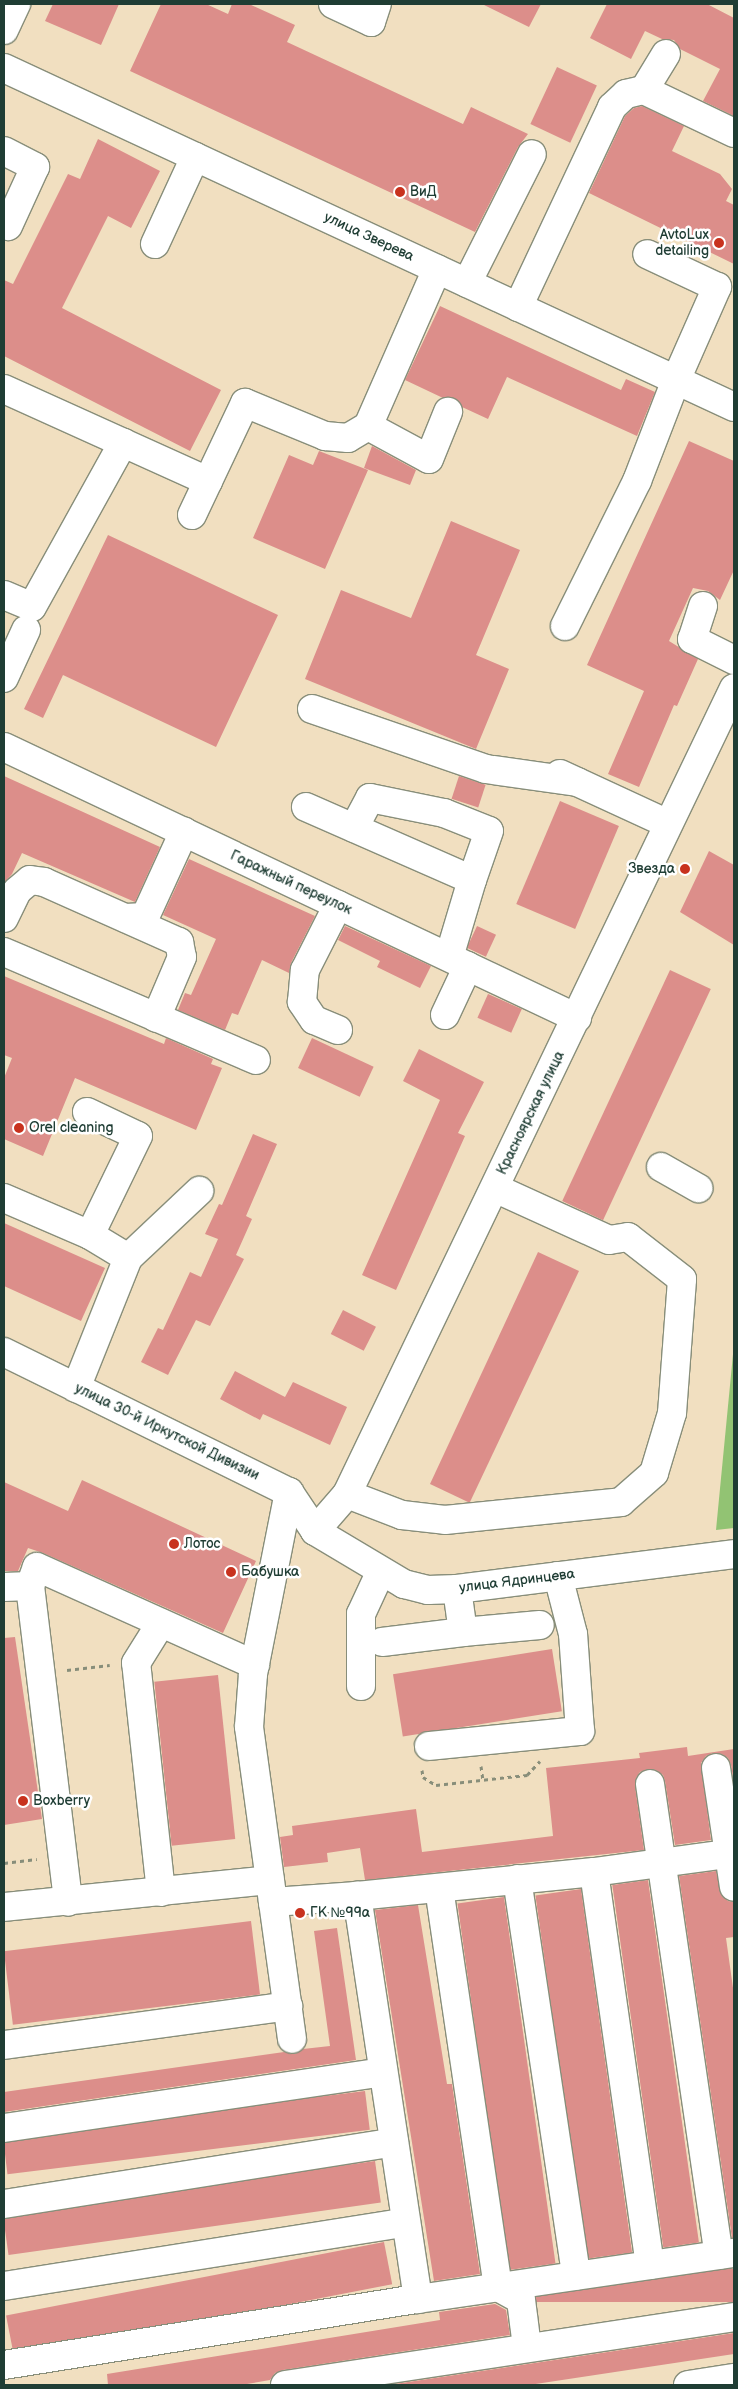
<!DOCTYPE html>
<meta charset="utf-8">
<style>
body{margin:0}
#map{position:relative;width:738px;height:2389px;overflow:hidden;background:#f1dfc0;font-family:"Balsamiq Sans",sans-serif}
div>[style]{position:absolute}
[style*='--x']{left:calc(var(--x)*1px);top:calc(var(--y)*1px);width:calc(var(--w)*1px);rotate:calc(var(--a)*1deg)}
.green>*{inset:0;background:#92c373}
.building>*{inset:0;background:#dc8e8a;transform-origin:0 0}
.path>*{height:3px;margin-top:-1.5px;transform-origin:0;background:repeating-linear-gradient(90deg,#888e7a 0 4px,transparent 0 8px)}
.roads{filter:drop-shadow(1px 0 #888e7a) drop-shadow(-1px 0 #888e7a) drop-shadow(0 1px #888e7a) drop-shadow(0 -1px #888e7a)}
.minor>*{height:28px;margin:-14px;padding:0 14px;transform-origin:14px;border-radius:14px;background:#fff}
.dots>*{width:14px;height:14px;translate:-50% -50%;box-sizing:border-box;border:2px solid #fff;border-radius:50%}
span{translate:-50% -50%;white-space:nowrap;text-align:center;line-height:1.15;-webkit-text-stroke:5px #fff;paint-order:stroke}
.poi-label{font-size:14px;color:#1f3d34}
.left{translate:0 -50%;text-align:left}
.right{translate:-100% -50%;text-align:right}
.street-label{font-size:14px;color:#1f3d34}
.frame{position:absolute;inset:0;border:5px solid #1f3d34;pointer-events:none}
</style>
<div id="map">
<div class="green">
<div style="clip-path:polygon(734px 1344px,734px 1528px,716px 1530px)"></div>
</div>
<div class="building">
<div style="clip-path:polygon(53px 4px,119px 4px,101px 45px,45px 21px)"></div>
<div style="clip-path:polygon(161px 4px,206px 4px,228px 14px,232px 4px,249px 4px,295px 25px,287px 42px,463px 124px,471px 107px,528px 134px,518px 147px,475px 232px,130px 71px)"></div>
<div style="clip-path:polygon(482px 4px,541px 4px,529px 27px)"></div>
<div style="clip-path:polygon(607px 4px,707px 4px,734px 18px,734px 116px,703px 101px,720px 69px,680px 49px,674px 40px,662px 39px,645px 31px,631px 59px,590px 38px)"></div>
<div style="left:557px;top:67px;width:44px;height:63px;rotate:25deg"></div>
<div style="clip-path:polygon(642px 106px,684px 126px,672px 151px,720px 174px,732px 189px,726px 201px,734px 205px,734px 264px,589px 193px,625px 116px,634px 108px)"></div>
<div style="clip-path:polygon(98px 139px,160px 171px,131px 228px,108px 216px,62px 308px,221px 390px,190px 451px,4px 356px,4px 280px,13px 284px,68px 174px,80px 179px)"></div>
<div style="clip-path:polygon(440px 306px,621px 390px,626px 379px,655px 392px,637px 436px,507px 377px,488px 419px,462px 407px,454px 398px,443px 398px,405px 380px)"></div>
<div style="clip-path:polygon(689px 441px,734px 461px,734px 570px,720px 600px,708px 591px,693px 588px,669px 641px,698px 659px,677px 706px,674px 705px,639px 787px,608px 774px,644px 691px,587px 665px)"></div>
<div style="clip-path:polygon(372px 446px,416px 470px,410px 485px,364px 468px)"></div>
<div style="clip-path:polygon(319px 451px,368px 470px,325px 569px,253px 538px,289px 455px,313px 465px)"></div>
<div style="clip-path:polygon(451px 521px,520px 550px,476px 655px,509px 669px,476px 749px,305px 679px,341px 590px,411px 618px)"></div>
<div style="clip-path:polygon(108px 535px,278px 615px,216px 747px,63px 675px,43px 718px,24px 709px)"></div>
<div style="clip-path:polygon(4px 776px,160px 847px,135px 902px,22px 853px,12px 874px,4px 883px)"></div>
<div style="left:459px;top:776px;width:28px;height:24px;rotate:18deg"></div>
<div style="left:560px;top:801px;width:64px;height:112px;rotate:23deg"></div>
<div style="clip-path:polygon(709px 851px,734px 865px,734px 945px,680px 912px)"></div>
<div style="clip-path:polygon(189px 859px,315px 916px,291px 963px,289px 973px,262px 960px,238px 1015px,232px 1013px,225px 1030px,178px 1010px,185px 993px,191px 995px,216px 939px,163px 915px)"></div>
<div style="clip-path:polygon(345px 926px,431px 966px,420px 988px,377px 967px,380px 961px,338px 940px)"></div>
<div style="left:477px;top:926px;width:21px;height:24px;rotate:25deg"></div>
<div style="left:670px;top:970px;width:45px;height:255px;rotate:25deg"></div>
<div style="clip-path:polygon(4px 976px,164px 1044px,166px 1038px,213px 1059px,211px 1064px,222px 1068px,196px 1130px,75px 1078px,43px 1156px,4px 1139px,4px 1078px,12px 1058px,4px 1055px)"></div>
<div style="left:488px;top:994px;width:37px;height:26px;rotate:24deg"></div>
<div style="left:312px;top:1038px;width:68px;height:33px;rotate:25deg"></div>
<div style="clip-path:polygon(419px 1049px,484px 1082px,458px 1133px,465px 1136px,396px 1290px,362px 1275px,440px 1100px,403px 1081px)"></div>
<div style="clip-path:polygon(253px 1134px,277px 1144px,246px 1216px,252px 1219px,236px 1255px,244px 1259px,210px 1326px,196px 1320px,168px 1375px,141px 1362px,158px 1328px,163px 1330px,190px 1272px,201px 1277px,218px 1239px,205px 1234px,219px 1204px,222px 1205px)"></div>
<div style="clip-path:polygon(4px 1223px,105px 1268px,81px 1321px,4px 1286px)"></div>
<div style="clip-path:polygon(538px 1252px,579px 1271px,470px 1502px,468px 1502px,430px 1484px)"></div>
<div style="left:343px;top:1310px;width:37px;height:27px;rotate:27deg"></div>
<div style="clip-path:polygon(235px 1371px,285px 1397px,293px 1382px,347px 1407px,330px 1445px,263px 1414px,260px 1420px,220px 1399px)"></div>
<div style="clip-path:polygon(82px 1480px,256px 1561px,223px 1633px,43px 1553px,28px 1548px,18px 1571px,4px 1571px,4px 1482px,68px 1511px)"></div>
<div style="clip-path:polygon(15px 1637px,42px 1819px,4px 1825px,4px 1638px)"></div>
<div style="left:552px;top:1649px;width:63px;height:161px;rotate:81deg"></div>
<div style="left:218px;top:1675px;width:165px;height:64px;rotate:84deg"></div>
<div style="clip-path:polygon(687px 1747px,688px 1756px,734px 1749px,734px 1784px,731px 1765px,728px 1758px,722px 1754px,713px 1753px,706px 1756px,701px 1763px,711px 1840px,675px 1845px,665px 1781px,663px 1775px,656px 1770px,648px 1769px,640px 1772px,636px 1778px,635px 1786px,644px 1850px,365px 1880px,360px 1848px,327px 1853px,328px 1862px,284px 1867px,280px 1837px,293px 1835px,292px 1826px,416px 1809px,422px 1852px,553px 1836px,546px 1768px,640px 1758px,639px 1753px)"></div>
<div style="clip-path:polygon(716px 1871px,722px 1896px,728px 1901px,734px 1902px,734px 1937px,726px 1938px,734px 1995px,734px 2238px,732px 2238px,679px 1876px)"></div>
<div style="left:648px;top:1880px;width:366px;height:36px;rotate:82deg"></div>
<div style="left:581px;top:1889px;width:367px;height:46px;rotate:82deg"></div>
<div style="left:504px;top:1897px;width:370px;height:47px;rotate:82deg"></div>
<div style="clip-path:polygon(418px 1905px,447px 2084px,452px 2084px,480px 2274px,434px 2281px,375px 1910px)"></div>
<div style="left:251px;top:1921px;width:74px;height:249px;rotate:83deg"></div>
<div style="clip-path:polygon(337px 1928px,356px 2060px,4px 2112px,4px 2092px,284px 2052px,295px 2054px,303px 2049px,330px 2046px,314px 1931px)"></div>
<div style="left:365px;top:2091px;width:39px;height:365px;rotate:83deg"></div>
<div style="left:375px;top:2161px;width:42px;height:376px;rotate:82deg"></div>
<div style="left:384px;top:2242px;width:43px;height:385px;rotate:79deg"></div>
<div style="left:734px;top:2269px;width:33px;height:200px;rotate:90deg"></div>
<div style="clip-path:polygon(495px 2304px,506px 2310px,510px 2335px,283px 2370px,275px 2373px,270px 2380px,241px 2385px,108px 2385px,107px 2374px,440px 2320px,439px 2312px)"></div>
<div style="clip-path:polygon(734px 2333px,734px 2354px,529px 2385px,388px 2385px)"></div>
</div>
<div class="path">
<div style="--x:67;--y:1670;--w:43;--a:-6.6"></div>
<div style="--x:481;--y:1766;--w:14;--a:82"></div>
<div style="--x:422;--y:1770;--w:7;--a:82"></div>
<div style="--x:423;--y:1777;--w:15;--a:32"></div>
<div style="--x:436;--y:1785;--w:92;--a:-6.3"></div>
<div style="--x:527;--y:1775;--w:19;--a:-47"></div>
<div style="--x:4;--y:1863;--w:33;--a:-7"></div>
</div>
<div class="roads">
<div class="minor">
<div style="--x:333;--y:4;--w:42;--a:25.3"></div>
<div style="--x:371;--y:22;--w:19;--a:-72"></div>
<div style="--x:4;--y:30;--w:29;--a:-65"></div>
<div style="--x:4;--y:68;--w:805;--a:24.91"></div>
<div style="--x:644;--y:90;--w:42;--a:-58.6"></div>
<div style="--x:4;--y:151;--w:35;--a:27"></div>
<div style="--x:35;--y:167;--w:65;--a:114.6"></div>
<div style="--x:155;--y:244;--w:96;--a:-65.3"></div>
<div style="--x:437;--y:269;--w:171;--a:113.7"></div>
<div style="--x:368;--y:426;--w:69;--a:28.4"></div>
<div style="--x:429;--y:459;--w:51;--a:-68"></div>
<div style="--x:467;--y:283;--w:144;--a:-63.3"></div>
<div style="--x:518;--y:307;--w:221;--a:-64.8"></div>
<div style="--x:612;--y:107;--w:19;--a:-43"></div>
<div style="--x:626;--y:94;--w:18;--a:-13"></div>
<div style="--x:644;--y:90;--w:100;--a:25.5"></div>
<div style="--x:4;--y:389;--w:224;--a:24.3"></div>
<div style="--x:192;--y:515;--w:124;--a:-64.7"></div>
<div style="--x:245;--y:403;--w:87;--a:22.4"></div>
<div style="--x:325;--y:436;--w:23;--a:5"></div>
<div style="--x:348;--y:438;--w:23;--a:-31"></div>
<div style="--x:4;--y:595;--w:30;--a:23"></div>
<div style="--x:32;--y:607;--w:188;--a:-61"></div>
<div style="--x:703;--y:606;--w:35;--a:108"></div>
<div style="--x:692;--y:639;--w:47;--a:26.6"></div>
<div style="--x:565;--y:626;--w:162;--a:-63.6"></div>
<div style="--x:637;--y:481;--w:108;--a:-68.9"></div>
<div style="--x:676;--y:380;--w:102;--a:-66.2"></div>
<div style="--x:717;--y:287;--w:77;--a:-154.8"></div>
<div style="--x:4;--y:678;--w:53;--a:-65.4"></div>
<div style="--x:312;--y:709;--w:184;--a:19"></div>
<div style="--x:486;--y:769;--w:92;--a:8.1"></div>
<div style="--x:4;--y:747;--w:634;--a:25.31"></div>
<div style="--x:560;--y:774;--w:119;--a:24.8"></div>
<div style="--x:306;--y:807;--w:181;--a:23.7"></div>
<div style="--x:472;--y:880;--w:80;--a:106.6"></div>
<div style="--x:354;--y:828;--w:34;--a:-62"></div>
<div style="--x:370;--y:798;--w:76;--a:11.5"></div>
<div style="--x:444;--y:813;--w:48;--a:21.8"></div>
<div style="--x:489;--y:831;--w:52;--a:109.1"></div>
<div style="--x:4;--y:918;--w:30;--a:-64"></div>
<div style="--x:17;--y:891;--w:17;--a:-40"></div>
<div style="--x:30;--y:880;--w:14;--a:8"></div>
<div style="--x:44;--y:882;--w:148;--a:24"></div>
<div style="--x:179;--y:942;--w:15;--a:79"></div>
<div style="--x:182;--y:957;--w:66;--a:113.1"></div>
<div style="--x:126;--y:918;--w:19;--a:-3"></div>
<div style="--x:145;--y:917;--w:94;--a:-65.4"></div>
<div style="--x:4;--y:952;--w:274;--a:23.2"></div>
<div style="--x:445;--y:1015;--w:54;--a:-64.9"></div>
<div style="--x:338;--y:1030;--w:26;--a:-157"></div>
<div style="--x:314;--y:1020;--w:22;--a:-124"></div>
<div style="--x:302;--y:1002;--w:32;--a:-85"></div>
<div style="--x:305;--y:970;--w:73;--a:-63.1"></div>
<div style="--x:87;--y:1112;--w:56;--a:25.2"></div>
<div style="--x:138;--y:1136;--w:110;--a:115.9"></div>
<div style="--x:661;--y:1167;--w:43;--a:29.6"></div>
<div style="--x:4;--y:1198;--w:94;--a:23.3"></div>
<div style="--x:90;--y:1235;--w:44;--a:31.2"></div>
<div style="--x:4;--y:1352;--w:318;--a:26.2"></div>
<div style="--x:289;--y:1492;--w:47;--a:56.3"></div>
<div style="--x:315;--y:1531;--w:104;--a:30.8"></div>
<div style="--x:404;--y:1584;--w:25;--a:14"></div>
<div style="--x:428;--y:1590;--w:29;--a:-2"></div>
<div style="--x:457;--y:1589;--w:279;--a:-7.2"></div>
<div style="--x:76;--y:1388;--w:140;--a:-68.2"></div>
<div style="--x:128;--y:1258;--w:98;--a:-43.3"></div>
<div style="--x:289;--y:1492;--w:186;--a:101.2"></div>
<div style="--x:253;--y:1674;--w:53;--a:94.3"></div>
<div style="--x:249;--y:1727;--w:177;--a:82.2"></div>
<div style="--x:273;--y:1902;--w:84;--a:-4.1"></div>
<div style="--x:357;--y:1896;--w:238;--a:-5.8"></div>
<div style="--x:594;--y:1872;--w:135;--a:-7.7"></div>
<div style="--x:347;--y:1494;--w:59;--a:20.9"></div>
<div style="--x:402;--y:1515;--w:43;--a:6.6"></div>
<div style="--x:445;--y:1520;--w:177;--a:-5.8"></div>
<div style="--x:621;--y:1502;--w:44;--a:-41.3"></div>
<div style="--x:654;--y:1473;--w:63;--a:-73.3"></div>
<div style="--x:672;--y:1413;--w:134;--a:-85.7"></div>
<div style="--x:682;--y:1279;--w:68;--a:-142.1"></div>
<div style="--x:628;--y:1237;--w:19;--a:171"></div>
<div style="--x:609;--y:1240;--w:125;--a:-155.5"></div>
<div style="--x:315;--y:1531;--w:49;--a:-49.1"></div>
<div style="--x:347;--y:1494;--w:894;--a:-64.35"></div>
<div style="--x:30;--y:1586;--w:318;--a:83.1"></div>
<div style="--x:4;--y:1587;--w:26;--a:-2"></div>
<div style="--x:30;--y:1586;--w:20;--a:-70"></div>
<div style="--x:37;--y:1567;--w:239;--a:24.2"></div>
<div style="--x:457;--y:1589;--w:43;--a:82.1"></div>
<div style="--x:463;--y:1632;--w:77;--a:-5.2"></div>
<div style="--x:382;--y:1642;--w:82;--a:-7"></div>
<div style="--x:361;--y:1686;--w:72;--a:-90"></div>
<div style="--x:361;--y:1614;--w:47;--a:-65.1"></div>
<div style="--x:429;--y:1746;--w:152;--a:-5.7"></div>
<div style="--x:580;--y:1731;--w:97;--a:-94.1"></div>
<div style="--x:573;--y:1634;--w:60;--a:-104.5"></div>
<div style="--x:716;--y:1768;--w:120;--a:81.4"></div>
<div style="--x:650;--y:1784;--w:476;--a:81.7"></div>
<div style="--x:594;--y:1872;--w:397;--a:81.9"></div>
<div style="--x:517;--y:1879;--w:401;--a:81.5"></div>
<div style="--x:439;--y:1888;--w:403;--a:81.6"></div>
<div style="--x:498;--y:2287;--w:26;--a:29"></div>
<div style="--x:521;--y:2300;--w:47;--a:82.7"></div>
<div style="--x:161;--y:1892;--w:230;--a:-96.2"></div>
<div style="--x:136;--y:1663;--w:47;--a:-58"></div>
<div style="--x:273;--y:1902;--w:138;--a:82.1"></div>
<div style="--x:4;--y:1907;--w:267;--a:-5.8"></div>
<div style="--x:4;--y:2045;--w:287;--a:-7.8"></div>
<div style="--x:4;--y:2128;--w:383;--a:-8.4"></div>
<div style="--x:4;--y:2204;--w:395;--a:-9"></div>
<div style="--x:4;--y:2286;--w:407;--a:-9"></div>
<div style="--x:418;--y:2299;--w:319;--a:-8.3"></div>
<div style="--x:4;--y:2365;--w:419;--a:-9.1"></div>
<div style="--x:418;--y:2299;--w:408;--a:-98.6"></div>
<div style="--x:285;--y:2385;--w:454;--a:-8.6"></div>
<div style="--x:688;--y:2385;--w:47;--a:-8.7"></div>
</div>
</div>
<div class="dots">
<div style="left:400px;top:192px;background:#c8321e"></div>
<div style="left:719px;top:243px;background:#c8321e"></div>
<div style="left:685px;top:869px;background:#c8321e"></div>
<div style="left:19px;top:1128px;background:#c8321e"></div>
<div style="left:174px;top:1544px;background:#c8321e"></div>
<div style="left:231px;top:1572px;background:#c8321e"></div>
<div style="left:23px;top:1801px;background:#c8321e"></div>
<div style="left:300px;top:1913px;background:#c8321e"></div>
</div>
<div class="poi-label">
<span class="left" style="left:410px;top:192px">ВиД</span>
<span class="right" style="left:709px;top:243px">AvtoLux<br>detailing</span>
<span class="right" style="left:675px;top:869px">Звезда</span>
<span class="left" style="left:29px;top:1128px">Orel cleaning</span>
<span class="left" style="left:184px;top:1544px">Лотос</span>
<span class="left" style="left:241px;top:1572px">Бабушка</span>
<span class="left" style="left:33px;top:1801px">Boxberry</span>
<span class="left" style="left:310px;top:1913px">ГК №99а</span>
</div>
<div class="street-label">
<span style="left:369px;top:237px;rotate:25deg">улица Зверева</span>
<span style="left:291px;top:883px;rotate:25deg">Гаражный переулок</span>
<span style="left:531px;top:1113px;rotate:-64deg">Красноярская улица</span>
<span style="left:167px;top:1432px;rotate:26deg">улица 30-й Иркутской Дивизии</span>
<span style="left:517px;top:1581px;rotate:-7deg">улица Ядринцева</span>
</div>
<div class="frame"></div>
</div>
